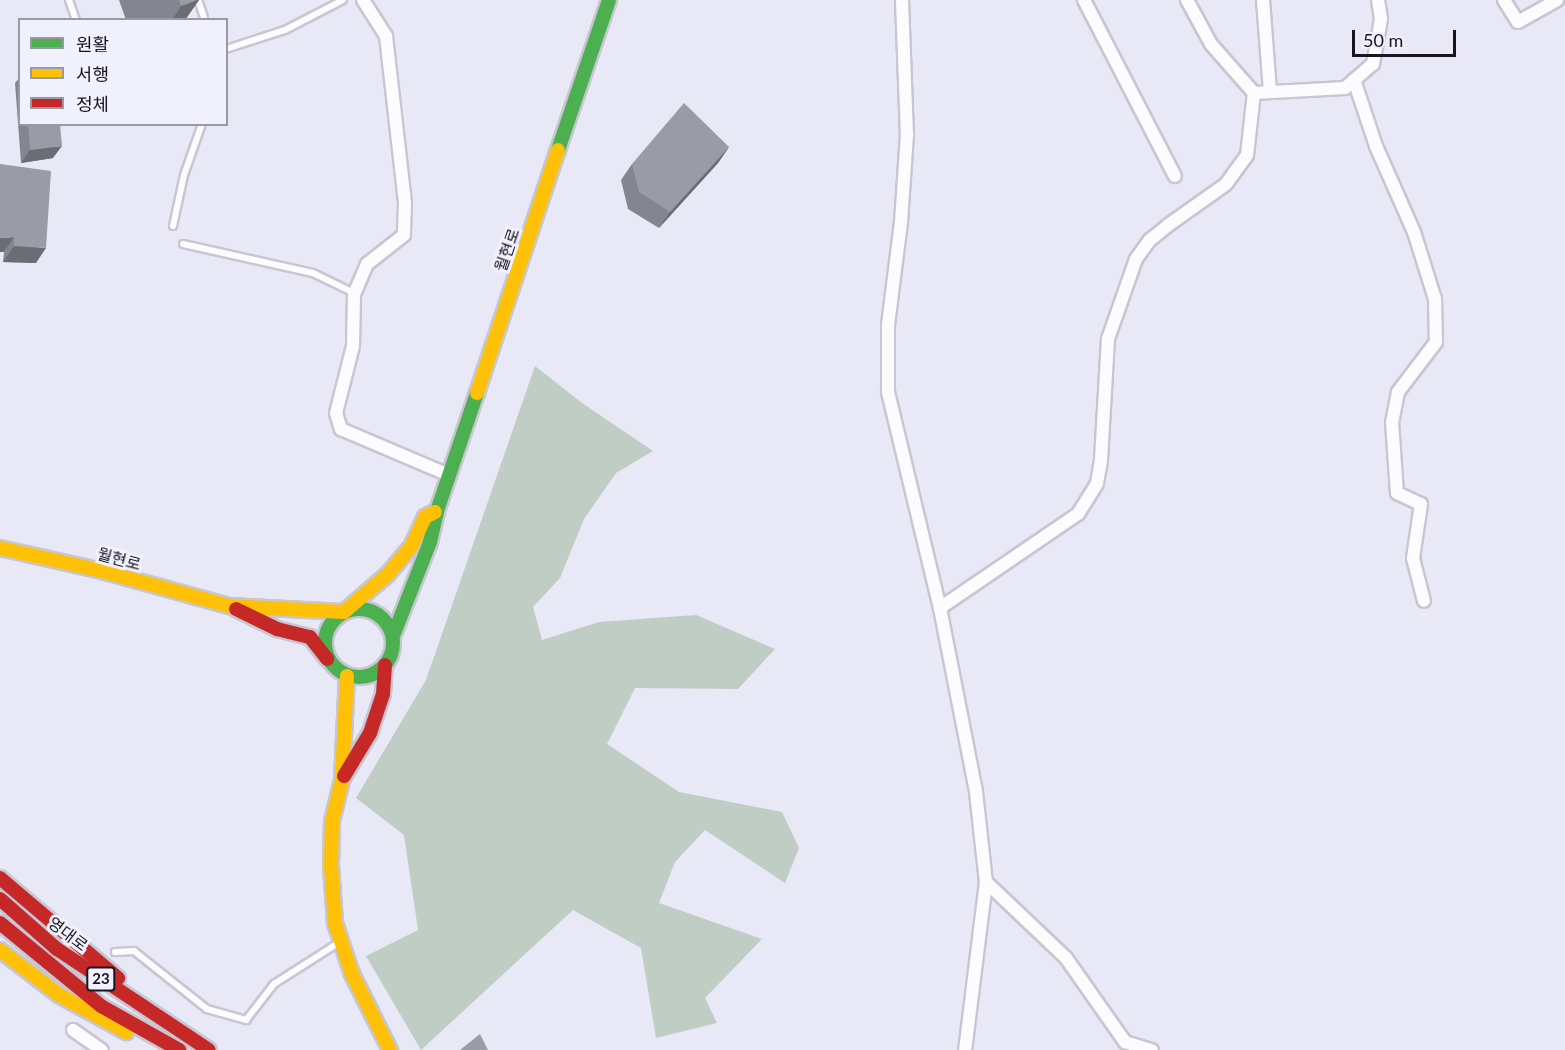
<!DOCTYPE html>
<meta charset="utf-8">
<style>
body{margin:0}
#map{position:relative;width:1565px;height:1050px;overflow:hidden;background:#e9e8f6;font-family:Lato,"Noto Sans KR",sans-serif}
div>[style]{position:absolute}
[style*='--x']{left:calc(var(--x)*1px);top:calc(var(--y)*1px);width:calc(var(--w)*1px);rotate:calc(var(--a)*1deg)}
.forest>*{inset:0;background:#bfcdc4}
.roads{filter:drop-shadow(2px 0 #c7c6d3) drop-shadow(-2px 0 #c7c6d3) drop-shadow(0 2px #c7c6d3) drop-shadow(0 -2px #c7c6d3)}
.lane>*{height:6px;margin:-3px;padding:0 3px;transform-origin:3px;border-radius:3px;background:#fcfcfe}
.street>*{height:12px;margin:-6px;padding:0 6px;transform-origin:6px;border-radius:6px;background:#fcfcfe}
.fast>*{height:14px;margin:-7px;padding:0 7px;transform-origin:7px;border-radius:7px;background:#4caf50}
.fast>.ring{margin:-7px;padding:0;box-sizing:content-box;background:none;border:14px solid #4caf50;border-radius:50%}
.slow>*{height:14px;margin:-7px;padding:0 7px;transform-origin:7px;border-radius:7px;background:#ffc107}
.jam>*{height:14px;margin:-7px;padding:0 7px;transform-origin:7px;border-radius:7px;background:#c62828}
.wall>*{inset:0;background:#858590}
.shaded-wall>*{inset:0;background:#6c6c75}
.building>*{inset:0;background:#9b9ba7}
span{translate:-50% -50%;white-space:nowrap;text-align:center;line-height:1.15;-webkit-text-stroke:6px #f1f1fe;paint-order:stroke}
.shield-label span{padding:2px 4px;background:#f1f1fe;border:2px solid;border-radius:4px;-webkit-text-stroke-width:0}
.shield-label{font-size:15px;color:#161520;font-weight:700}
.street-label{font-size:16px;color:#161520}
.legend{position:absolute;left:18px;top:18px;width:210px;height:108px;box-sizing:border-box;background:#f1f1fe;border:2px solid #9999a5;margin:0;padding:8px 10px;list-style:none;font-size:18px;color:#161520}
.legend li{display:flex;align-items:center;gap:12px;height:30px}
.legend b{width:30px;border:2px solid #9999a5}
.scale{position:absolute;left:1352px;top:30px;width:104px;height:27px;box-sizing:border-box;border:3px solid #161520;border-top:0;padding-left:8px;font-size:18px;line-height:21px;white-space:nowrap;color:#161520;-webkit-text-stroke:4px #f1f1fe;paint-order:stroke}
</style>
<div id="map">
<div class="forest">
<div style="clip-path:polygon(535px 366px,582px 403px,653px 451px,616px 473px,584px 519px,560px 578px,533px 607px,542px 640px,599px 622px,696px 615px,775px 649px,738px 689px,635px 688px,607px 744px,679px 792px,782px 812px,799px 848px,785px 883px,705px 830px,675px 862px,659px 903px,762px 939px,705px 998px,717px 1023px,656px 1038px,641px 948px,573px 910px,421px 1050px,366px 956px,418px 930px,404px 835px,356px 798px,426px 680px)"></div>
</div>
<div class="roads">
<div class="lane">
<div style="--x:69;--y:0;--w:21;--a:71"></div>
<div style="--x:198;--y:0;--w:18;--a:71"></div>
<div style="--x:226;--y:49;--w:62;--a:-17.9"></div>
<div style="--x:285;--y:30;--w:65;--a:-27.3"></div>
<div style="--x:173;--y:226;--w:52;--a:-77.8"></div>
<div style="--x:184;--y:175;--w:54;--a:-70.6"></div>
<div style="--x:183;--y:244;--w:133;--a:12.6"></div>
<div style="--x:313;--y:273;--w:46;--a:26"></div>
<div style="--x:115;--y:952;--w:19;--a:-3"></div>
<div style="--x:134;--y:951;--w:93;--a:38.5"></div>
<div style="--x:207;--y:1009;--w:41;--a:15.8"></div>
<div style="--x:246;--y:1020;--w:46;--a:-52.1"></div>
<div style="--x:274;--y:984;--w:78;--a:-32.5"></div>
</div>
<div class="street">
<div style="--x:363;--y:0;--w:43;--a:57.4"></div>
<div style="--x:386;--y:36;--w:168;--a:83.5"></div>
<div style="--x:405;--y:203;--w:32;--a:92"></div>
<div style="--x:404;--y:235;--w:47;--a:141.9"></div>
<div style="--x:367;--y:264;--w:33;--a:113"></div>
<div style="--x:354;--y:294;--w:52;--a:91.1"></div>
<div style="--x:353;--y:346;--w:69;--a:104.2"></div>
<div style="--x:336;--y:413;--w:17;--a:73"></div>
<div style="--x:341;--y:429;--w:117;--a:23.1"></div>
<div style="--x:902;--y:0;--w:134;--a:87.9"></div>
<div style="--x:907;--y:134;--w:88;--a:93.9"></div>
<div style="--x:901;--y:222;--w:104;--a:97.2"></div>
<div style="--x:888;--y:325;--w:67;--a:90"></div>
<div style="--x:888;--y:392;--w:222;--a:76.5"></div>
<div style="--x:940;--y:608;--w:187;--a:78.9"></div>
<div style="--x:976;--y:792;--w:91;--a:83.7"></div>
<div style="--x:986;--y:882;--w:169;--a:97.1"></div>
<div style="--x:1084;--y:0;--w:198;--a:62.7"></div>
<div style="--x:1263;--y:0;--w:92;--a:85.6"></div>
<div style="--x:1504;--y:0;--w:26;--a:58"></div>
<div style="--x:1518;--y:22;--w:45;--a:-29.4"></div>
<div style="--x:1354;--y:80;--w:70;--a:71.6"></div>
<div style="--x:1376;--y:146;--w:94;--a:66.2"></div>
<div style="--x:1414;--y:232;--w:70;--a:72.6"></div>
<div style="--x:1435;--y:299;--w:43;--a:88.7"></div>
<div style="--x:1436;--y:342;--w:63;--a:127.2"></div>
<div style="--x:1398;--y:392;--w:31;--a:101"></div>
<div style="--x:1392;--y:422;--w:71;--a:86"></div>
<div style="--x:1397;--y:493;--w:26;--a:25"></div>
<div style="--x:1421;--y:504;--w:55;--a:98.4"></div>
<div style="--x:1413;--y:558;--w:44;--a:75.7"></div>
<div style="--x:1254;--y:93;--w:91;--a:-3.1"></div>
<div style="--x:1345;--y:88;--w:37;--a:-41"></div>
<div style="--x:1373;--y:64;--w:46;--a:-79.9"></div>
<div style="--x:1381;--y:19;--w:19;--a:-99"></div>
<div style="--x:940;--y:608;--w:167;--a:-34.3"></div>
<div style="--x:1078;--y:514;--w:36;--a:-58"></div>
<div style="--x:1097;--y:483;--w:23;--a:-80"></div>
<div style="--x:1101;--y:460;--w:121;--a:-86.7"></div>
<div style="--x:1108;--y:339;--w:85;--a:-70.7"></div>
<div style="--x:1136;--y:259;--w:24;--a:-54"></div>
<div style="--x:1150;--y:240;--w:22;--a:-39"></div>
<div style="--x:1167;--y:226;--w:72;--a:-35.4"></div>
<div style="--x:1226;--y:184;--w:36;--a:-54"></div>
<div style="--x:1247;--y:155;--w:62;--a:-83.6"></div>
<div style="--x:1254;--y:93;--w:65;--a:-131.3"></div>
<div style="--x:1211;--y:44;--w:50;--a:-118.6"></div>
<div style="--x:986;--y:882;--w:110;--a:43.5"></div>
<div style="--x:1066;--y:958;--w:103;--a:54.9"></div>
<div style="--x:1125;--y:1042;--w:28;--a:17"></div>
<div style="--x:73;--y:1030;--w:35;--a:35"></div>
</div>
<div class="fast">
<div style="--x:558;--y:150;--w:158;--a:-71.2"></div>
<div class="ring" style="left:325px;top:609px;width:54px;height:54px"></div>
<div style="--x:393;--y:636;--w:101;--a:-68.5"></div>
<div style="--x:430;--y:542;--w:32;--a:-77"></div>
<div style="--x:437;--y:511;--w:125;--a:-71.3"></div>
</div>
<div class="slow">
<div style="--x:477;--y:393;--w:256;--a:-71.6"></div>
<div style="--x:0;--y:548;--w:100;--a:12.7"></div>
<div style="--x:98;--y:570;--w:136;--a:15.4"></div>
<div style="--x:229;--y:606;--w:115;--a:3"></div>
<div style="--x:344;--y:612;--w:58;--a:-40.8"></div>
<div style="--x:388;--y:574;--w:38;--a:-50"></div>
<div style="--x:412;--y:545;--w:31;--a:-65"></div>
<div style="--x:425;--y:517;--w:11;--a:-27"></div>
<div style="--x:347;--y:676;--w:104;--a:92.8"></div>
<div style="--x:342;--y:780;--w:42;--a:103.7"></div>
<div style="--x:332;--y:821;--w:45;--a:91.3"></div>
<div style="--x:331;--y:866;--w:57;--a:86"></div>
<div style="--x:335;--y:923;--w:54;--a:71.6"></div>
<div style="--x:352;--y:974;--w:85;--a:63.4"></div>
<div style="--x:0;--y:950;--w:74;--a:37.3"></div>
<div style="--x:59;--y:995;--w:77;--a:28.9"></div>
</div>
<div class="jam">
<div style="--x:236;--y:609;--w:46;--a:26"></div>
<div style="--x:277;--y:629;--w:34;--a:14"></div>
<div style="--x:310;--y:637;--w:28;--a:52"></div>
<div style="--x:344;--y:776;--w:50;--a:-58.8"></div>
<div style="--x:370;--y:733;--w:41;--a:-71.6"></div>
<div style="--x:383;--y:694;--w:29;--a:-86"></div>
<div style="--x:0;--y:878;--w:155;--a:40.3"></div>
<div style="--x:0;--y:899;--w:76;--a:41.3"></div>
<div style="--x:57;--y:949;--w:182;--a:33.6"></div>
<div style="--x:0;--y:923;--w:131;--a:39.4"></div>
<div style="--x:101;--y:1006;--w:90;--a:29.4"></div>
</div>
</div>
<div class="wall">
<div style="clip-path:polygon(119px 0,199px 0,185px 20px,126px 20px)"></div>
<div style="clip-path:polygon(20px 77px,20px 124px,60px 124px,53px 158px,21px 163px,15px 83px)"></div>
<div style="clip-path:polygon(729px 147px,718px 163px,659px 228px,628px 209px,621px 180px,632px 164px)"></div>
<div style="clip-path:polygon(51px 171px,36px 263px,3px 262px,4px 252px)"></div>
</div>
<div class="shaded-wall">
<div style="clip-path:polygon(197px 0,199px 0,185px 20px,172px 20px,181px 6px)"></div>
<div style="clip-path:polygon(62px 146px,53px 158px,21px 163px,30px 150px)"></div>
<div style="clip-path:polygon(729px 147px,718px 163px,659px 228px,670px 212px)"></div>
<div style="clip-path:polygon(14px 237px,4px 252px,0 252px,0 238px)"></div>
<div style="clip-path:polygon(14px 246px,46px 248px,36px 263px,3px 262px)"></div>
</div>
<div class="building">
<div style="clip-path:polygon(179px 0,197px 0,181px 6px)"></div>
<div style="clip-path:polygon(684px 103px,729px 147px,670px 212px,639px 192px,632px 164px)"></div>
<div style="clip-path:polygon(28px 124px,60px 124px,62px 146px,30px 150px)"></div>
<div style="clip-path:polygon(0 164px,51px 171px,46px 248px,14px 246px,14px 237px,0 238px)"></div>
<div style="clip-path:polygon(480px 1034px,488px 1050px,460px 1050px)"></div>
</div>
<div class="shield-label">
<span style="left:101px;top:979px">23</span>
</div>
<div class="street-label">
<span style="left:507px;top:250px;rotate:-71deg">월현로</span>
<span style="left:119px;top:559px;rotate:15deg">월현로</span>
<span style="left:68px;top:934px;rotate:37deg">영대로</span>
</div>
<ul class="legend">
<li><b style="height:8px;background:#4caf50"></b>원활</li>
<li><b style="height:8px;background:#ffc107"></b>서행</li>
<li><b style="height:8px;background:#c62828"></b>정체</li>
</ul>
<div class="scale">50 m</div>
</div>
